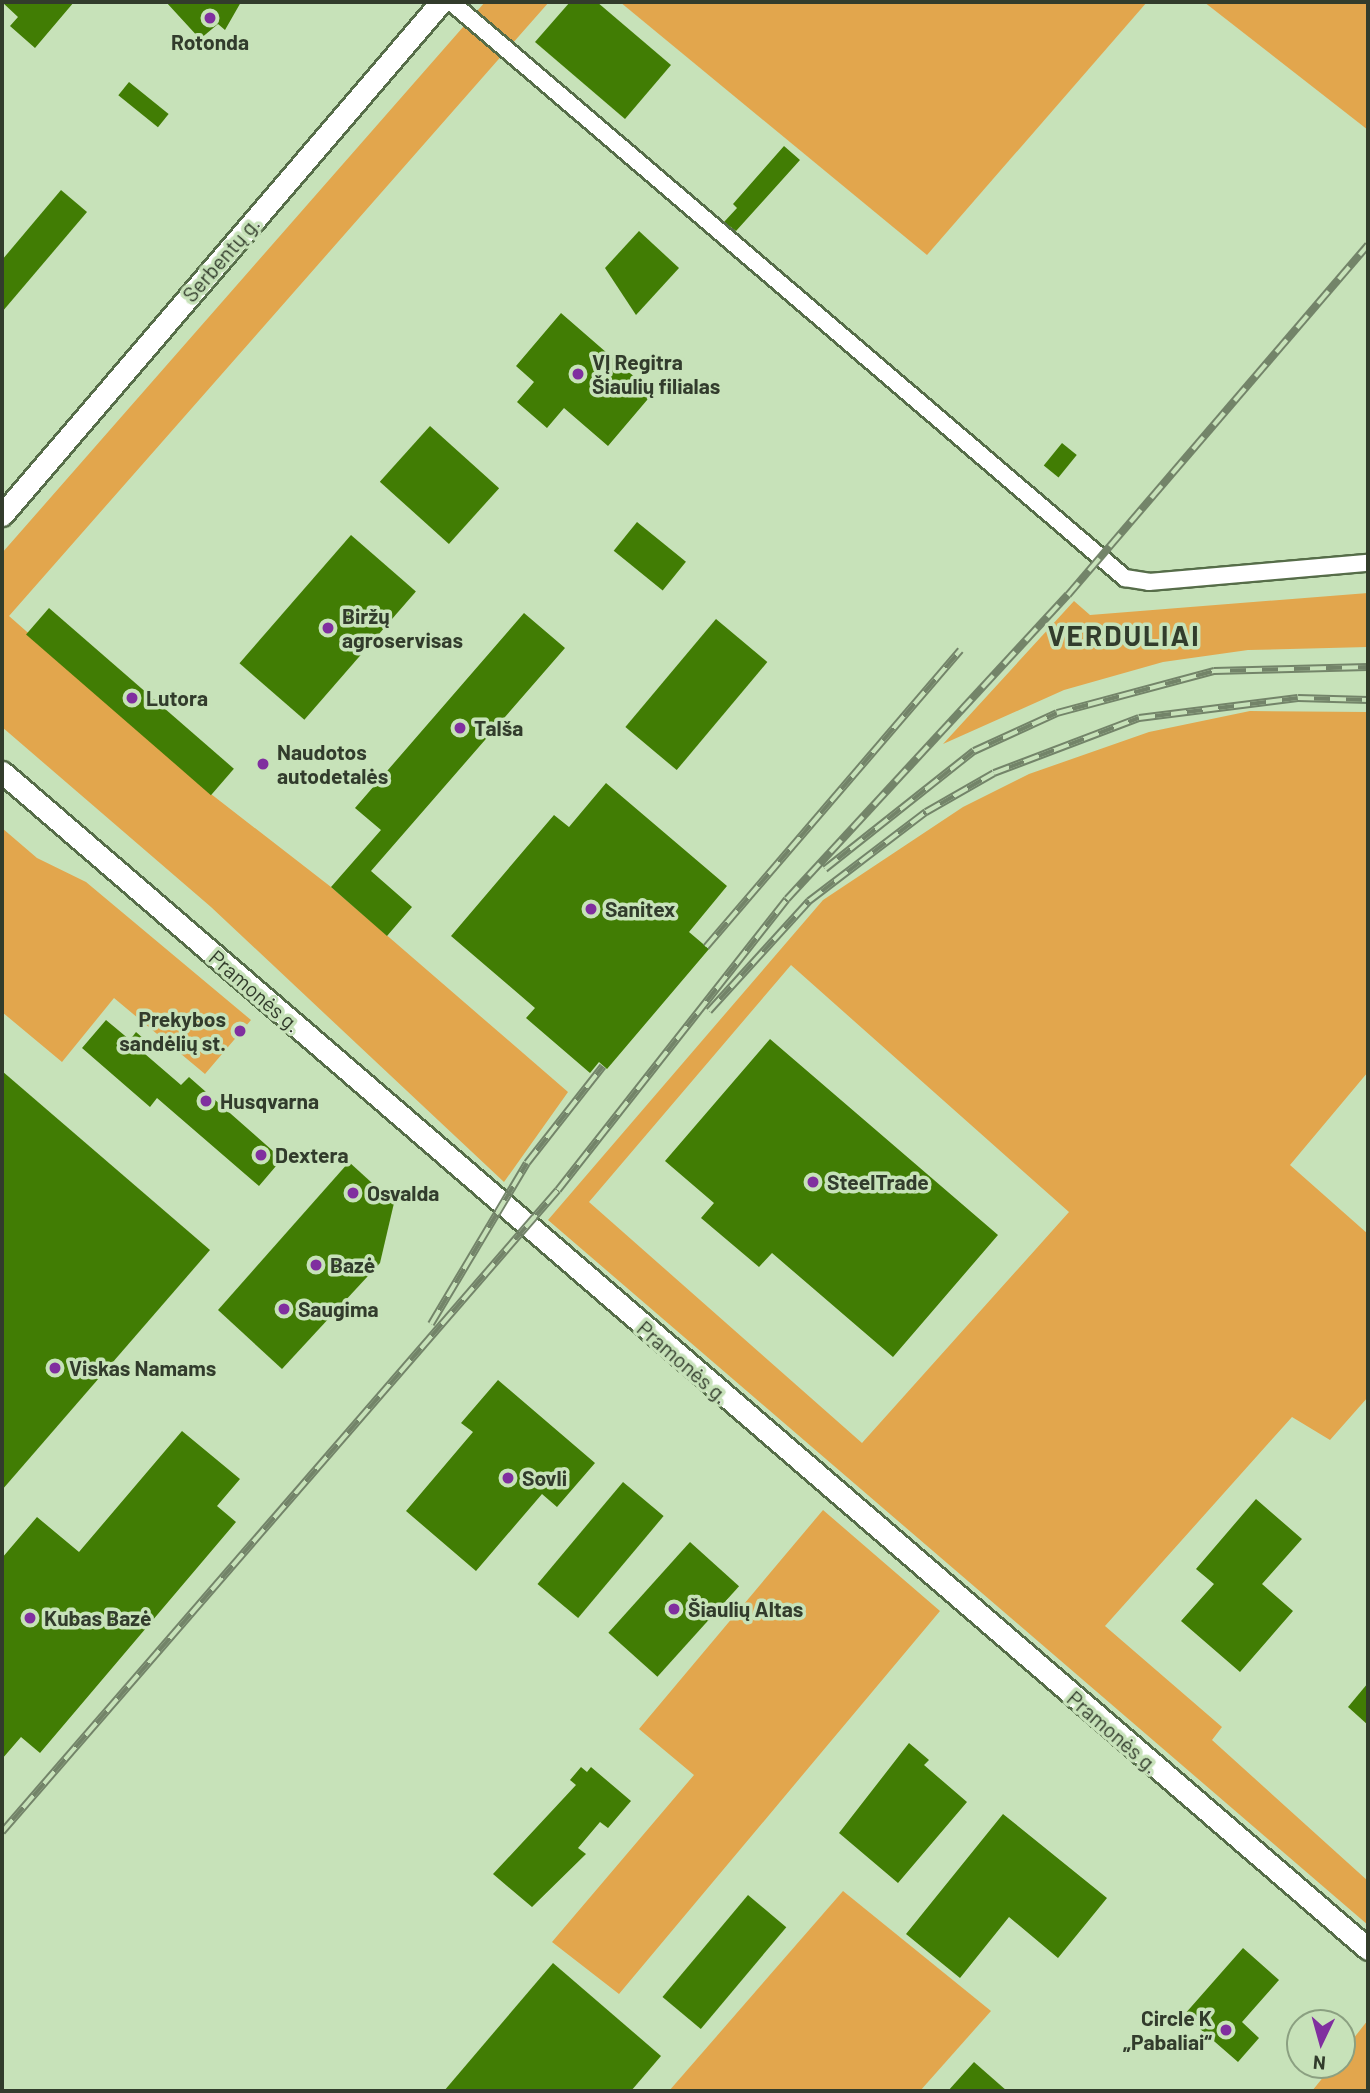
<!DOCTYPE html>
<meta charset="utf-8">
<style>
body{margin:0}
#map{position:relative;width:1370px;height:2093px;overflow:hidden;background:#c7e2b9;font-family:Barlow,sans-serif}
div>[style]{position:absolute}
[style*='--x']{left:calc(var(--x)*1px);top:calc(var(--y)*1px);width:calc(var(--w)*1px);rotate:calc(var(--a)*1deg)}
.green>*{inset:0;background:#e2a64d}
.building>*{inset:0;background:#417d04;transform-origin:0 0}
.roads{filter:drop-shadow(2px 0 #566d49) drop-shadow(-2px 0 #566d49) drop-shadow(0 2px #566d49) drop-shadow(0 -2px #566d49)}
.minor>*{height:16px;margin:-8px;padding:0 8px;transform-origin:8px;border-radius:8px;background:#fff}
.secondary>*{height:21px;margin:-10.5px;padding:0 10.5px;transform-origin:10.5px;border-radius:10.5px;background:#fff}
.rail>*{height:8px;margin-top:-4px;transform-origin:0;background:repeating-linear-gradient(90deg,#c7e2b9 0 16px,#738469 0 32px);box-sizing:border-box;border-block:2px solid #738469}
.dots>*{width:19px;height:19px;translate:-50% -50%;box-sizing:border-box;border:4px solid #c7e2b9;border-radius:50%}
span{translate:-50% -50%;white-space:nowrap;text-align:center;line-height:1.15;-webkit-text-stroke:7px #c7e2b9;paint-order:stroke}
.poi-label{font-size:21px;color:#323c2c;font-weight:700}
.left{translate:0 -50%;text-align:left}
.right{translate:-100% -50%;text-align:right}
.street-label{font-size:21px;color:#323c2c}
.district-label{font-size:28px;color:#323c2c;font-weight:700;letter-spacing:2px}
.frame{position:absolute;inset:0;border:4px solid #323c2c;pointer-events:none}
.north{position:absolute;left:1286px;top:2009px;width:70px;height:70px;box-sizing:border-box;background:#c7e2b9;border:2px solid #8ba081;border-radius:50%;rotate:185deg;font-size:19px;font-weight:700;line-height:28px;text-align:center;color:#323c2c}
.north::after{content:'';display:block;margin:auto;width:24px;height:32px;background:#802f9f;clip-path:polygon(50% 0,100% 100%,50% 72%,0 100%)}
</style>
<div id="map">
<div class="green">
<div style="clip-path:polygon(485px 2px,549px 2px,9px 616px,211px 794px,331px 887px,568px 1092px,504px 1182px,211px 907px,2px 727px,2px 553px)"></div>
<div style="clip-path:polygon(620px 2px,1147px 2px,927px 255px)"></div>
<div style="clip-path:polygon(1204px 2px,1368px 2px,1368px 130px)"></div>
<div style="clip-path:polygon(1368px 593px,1368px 647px,1248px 650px,1163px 662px,1064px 690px,943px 744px,1074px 601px,1090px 615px)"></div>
<div style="clip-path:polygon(evenodd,1250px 711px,1368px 712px,1368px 1072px,1290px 1165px,1368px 1234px,1368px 1397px,1330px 1440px,1292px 1417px,1105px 1626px,1222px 1727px,1212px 1740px,1368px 1881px,1368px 1925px,548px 1220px,823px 900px,963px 807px,1029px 774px,1149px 732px,1250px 711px,791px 965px,1069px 1212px,862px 1443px,589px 1202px,791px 965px)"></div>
<div style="clip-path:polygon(2px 828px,37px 858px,86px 882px,251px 1020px,205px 1074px,114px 998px,62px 1062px,2px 1012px)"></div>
<div style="clip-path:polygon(823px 1510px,940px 1611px,619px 1994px,552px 1942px,694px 1775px,639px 1729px)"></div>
<div style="clip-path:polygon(843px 1891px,991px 2011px,920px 2091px,669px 2091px)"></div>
<div style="clip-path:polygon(1368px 2020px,1368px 2091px,1312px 2091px,1333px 2065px,1342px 2065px,1342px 2053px)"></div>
</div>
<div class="building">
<div style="clip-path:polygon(2px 2px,74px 2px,35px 48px,10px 26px,18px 17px)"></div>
<div style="clip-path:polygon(166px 2px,241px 2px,225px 30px,218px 24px,200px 39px)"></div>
<div style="clip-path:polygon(570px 2px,597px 2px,671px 65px,625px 119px,535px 42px)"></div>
<div style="left:129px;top:82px;width:51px;height:17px;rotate:39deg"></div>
<div style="clip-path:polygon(784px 146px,800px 160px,736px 231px,724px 222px,737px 208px,733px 204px)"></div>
<div style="clip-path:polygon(61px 190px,87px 212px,2px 312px,2px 260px)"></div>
<div style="clip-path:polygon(639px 231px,679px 268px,636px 315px,605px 268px)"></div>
<div style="clip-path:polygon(561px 313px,653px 393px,608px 446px,564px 408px,547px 428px,517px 402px,534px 382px,516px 366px)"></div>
<div style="left:430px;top:426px;width:93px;height:75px;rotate:42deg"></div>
<div style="left:1062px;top:443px;width:19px;height:29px;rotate:39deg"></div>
<div style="left:637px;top:522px;width:63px;height:37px;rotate:39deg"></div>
<div style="left:351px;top:535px;width:86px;height:170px;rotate:41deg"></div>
<div style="left:49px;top:608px;width:245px;height:35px;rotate:41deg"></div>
<div style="clip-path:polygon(524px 613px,565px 648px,371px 871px,412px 907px,387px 936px,331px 887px,381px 830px,355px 808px)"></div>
<div style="left:716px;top:619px;width:67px;height:141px;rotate:40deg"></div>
<div style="clip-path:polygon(606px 783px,727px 886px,689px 932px,709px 949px,607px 1069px,599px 1062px,590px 1073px,526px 1018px,535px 1008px,451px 936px,554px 815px,569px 827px)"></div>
<div style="clip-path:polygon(106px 1020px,130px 1040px,136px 1032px,152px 1046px,145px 1054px,181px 1085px,189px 1077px,282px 1159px,259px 1186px,157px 1098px,150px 1107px,82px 1048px)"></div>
<div style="clip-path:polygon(770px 1039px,998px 1235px,893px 1357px,772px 1253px,759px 1267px,701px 1218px,714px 1203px,665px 1161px)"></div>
<div style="clip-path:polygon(2px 1071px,210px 1250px,2px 1490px)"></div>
<div style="clip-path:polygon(349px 1162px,394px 1203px,380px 1263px,282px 1369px,218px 1310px)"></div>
<div style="clip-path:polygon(498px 1380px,595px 1463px,557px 1507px,542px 1494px,476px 1571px,406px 1511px,473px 1432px,461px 1423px)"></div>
<div style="clip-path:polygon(182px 1431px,240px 1479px,217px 1506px,236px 1522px,40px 1753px,21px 1737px,2px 1759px,2px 1558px,37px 1517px,79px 1552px)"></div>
<div style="left:623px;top:1482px;width:53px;height:133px;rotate:40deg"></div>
<div style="clip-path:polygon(1256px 1499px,1302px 1539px,1262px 1584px,1293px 1611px,1240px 1672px,1181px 1621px,1214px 1584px,1196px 1569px)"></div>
<div style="left:690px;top:1542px;width:66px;height:122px;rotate:42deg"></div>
<div style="clip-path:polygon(1368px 1683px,1368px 1725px,1348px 1707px)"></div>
<div style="clip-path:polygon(909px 1743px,929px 1760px,924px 1765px,967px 1802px,898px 1883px,839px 1833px)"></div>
<div style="clip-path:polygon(581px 1767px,587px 1772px,591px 1767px,631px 1801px,608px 1828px,600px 1822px,578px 1848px,586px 1854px,532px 1907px,493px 1874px,576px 1785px,570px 1780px)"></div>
<div style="clip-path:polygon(1003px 1814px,1107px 1898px,1058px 1958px,1009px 1917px,960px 1978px,906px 1934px)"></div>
<div style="left:748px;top:1895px;width:50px;height:133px;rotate:40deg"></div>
<div style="clip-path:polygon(1243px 1948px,1279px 1980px,1242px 2022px,1259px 2038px,1238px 2062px,1184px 2015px)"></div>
<div style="clip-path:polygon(553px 1963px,661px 2056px,631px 2091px,444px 2091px)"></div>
<div style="clip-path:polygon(974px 2062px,1007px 2091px,948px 2091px)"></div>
</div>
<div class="roads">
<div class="minor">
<div style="--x:451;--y:2;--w:887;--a:40.52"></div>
<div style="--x:1125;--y:578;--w:24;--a:9"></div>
<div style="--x:1149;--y:582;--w:220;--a:-5"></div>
</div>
<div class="secondary">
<div style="--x:2;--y:515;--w:675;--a:-49.44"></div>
<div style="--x:2;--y:772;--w:1803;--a:40.75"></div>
</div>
</div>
<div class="rail">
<div style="--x:825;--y:869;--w:190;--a:-38.4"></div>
<div style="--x:974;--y:751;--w:91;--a:-24.6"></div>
<div style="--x:1057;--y:713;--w:163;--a:-15"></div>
<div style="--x:1214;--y:671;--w:154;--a:-1.5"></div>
<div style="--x:706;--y:947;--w:391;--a:-49.4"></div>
<div style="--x:709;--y:1011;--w:149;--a:-47.7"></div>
<div style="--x:809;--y:901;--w:147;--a:-37.3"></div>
<div style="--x:926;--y:812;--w:78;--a:-29.8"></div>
<div style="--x:994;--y:773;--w:155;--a:-20.8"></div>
<div style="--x:1139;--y:718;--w:160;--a:-7.2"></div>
<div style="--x:1298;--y:698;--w:70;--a:1.6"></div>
<div style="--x:431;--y:1324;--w:187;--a:-59.2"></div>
<div style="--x:527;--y:1163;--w:123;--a:-51.9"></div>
<div style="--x:2;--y:1832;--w:849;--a:-49.11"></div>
<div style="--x:558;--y:1190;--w:370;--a:-51.8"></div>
<div style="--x:787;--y:899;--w:414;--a:-47.3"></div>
<div style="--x:1068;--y:595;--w:461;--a:-49.4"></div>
</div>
<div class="dots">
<div style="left:210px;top:18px;background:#802f9f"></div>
<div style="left:578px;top:374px;background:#802f9f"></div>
<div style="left:328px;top:628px;background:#802f9f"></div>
<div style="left:132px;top:698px;background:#802f9f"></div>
<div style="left:460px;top:728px;background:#802f9f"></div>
<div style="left:263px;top:764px;background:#802f9f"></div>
<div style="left:591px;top:909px;background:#802f9f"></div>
<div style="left:240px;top:1031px;background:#802f9f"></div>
<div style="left:206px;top:1101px;background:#802f9f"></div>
<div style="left:261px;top:1155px;background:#802f9f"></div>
<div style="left:813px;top:1182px;background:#802f9f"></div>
<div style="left:353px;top:1193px;background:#802f9f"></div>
<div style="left:316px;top:1265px;background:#802f9f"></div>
<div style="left:284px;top:1309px;background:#802f9f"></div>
<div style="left:55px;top:1368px;background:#802f9f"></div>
<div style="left:508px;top:1478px;background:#802f9f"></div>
<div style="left:674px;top:1609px;background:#802f9f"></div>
<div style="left:30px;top:1618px;background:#802f9f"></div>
<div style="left:1226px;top:2030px;background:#802f9f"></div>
</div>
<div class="poi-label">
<span style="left:210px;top:42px">Rotonda</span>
<span class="left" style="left:592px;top:374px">VĮ Regitra<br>Šiaulių filialas</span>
<span class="left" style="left:342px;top:628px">Biržų<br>agroservisas</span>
<span class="left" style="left:146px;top:698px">Lutora</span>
<span class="left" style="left:474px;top:728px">Talša</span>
<span class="left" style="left:277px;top:764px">Naudotos<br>autodetalės</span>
<span class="left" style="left:605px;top:909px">Sanitex</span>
<span class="right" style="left:226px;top:1031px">Prekybos<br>sandėlių st.</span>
<span class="left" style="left:220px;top:1101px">Husqvarna</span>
<span class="left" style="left:275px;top:1155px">Dextera</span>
<span class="left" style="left:827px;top:1182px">SteelTrade</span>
<span class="left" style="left:367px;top:1193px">Osvalda</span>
<span class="left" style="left:330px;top:1265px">Bazė</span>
<span class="left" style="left:298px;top:1309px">Saugima</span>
<span class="left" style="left:69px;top:1368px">Viskas Namams</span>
<span class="left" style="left:522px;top:1478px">Sovli</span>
<span class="left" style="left:688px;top:1609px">Šiaulių Altas</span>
<span class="left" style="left:44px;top:1618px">Kubas Bazė</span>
<span class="right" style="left:1212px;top:2030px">Circle K<br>„Pabaliai“</span>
</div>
<div class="street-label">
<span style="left:221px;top:259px;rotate:-49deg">Serbentų g.</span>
<span style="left:255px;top:991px;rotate:41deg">Pramonės g.</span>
<span style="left:683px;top:1362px;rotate:41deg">Pramonės g.</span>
<span style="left:1113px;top:1732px;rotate:41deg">Pramonės g.</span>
</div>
<div class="district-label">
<span style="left:1124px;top:635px">VERDULIAI</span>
</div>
<div class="frame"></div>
<div class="north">N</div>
</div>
